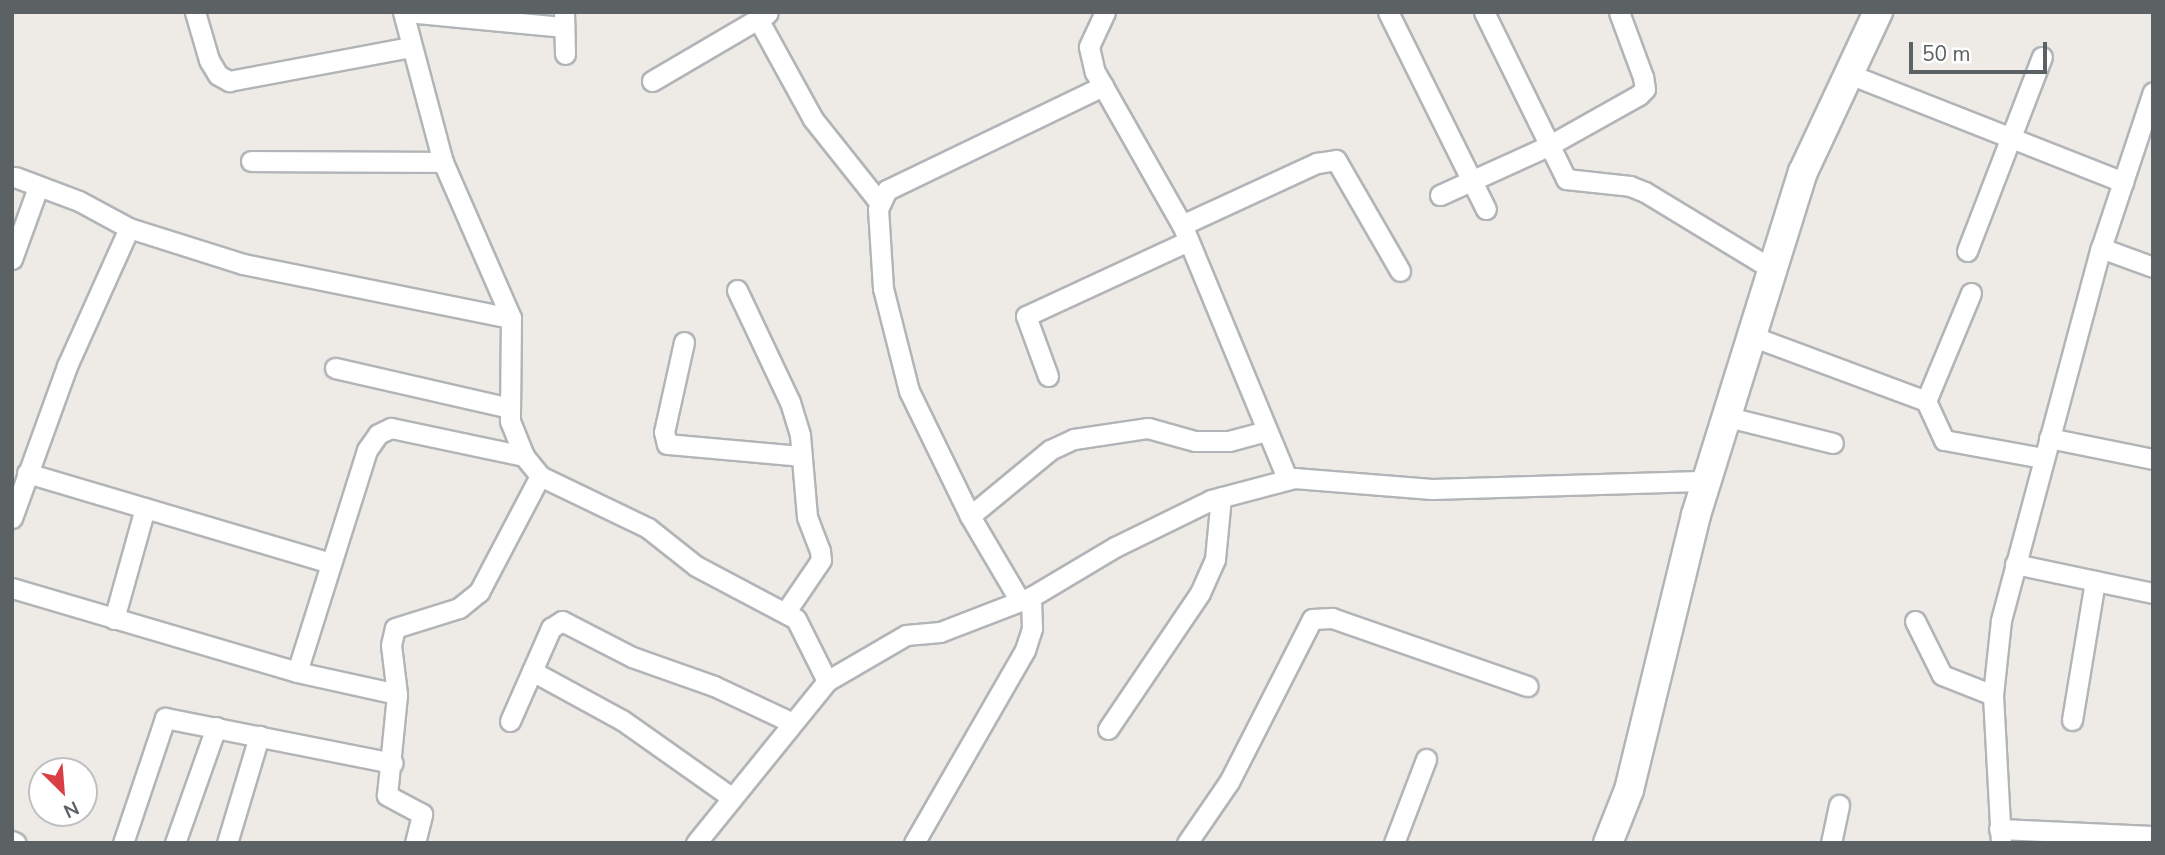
<!DOCTYPE html>
<style>
body{margin:0}
#map{position:relative;width:2165px;height:855px;overflow:hidden;background:#eeeae5;font-family:"Nunito Sans",sans-serif}
div>[style]{position:absolute}
[style*='--x']{left:calc(var(--x)*1px);top:calc(var(--y)*1px);width:calc(var(--w)*1px);rotate:calc(var(--a)*1deg)}
.roads{filter:drop-shadow(2px 0 #b2b5b8) drop-shadow(-2px 0 #b2b5b8) drop-shadow(0 2px #b2b5b8) drop-shadow(0 -2px #b2b5b8)}
.street>*{height:19px;margin:-9.5px;padding:0 9.5px;transform-origin:9.5px;border-radius:9.5px;background:#fff}
.secondary>*{height:28px;margin:-14px;padding:0 14px;transform-origin:14px;border-radius:14px;background:#fff}
span{translate:-50% -50%;white-space:nowrap;text-align:center;line-height:1.15;-webkit-text-stroke:6px #fff;paint-order:stroke}
.frame{position:absolute;inset:0;border:14px solid #5c6164;pointer-events:none}
.north{position:absolute;left:28px;top:757px;width:70px;height:70px;box-sizing:border-box;background:#fff;border:2px solid #bec0c1;border-radius:50%;rotate:155deg;font-size:19px;font-weight:700;line-height:28px;text-align:center;color:#5c6164}
.north::after{content:'';display:block;margin:auto;width:24px;height:32px;background:#db3e45;clip-path:polygon(50% 0,100% 100%,50% 72%,0 100%)}
.scale{position:absolute;left:1909px;top:42px;width:138px;height:32px;box-sizing:border-box;border:4px solid #5c6164;border-top:0;padding-left:9px;font-size:21px;line-height:24px;white-space:nowrap;color:#5c6164;-webkit-text-stroke:5px #fff;paint-order:stroke}
</style>
<div id="map">
<div class="roads">
<div class="street">
<div style="--x:195;--y:12;--w:50;--a:73.7"></div>
<div style="--x:209;--y:60;--w:17;--a:59"></div>
<div style="--x:218;--y:75;--w:13;--a:29"></div>
<div style="--x:229;--y:81;--w:184;--a:-10.6"></div>
<div style="--x:403;--y:12;--w:155;--a:75.1"></div>
<div style="--x:443;--y:162;--w:170;--a:66.4"></div>
<div style="--x:511;--y:318;--w:103;--a:90.6"></div>
<div style="--x:510;--y:421;--w:38;--a:68"></div>
<div style="--x:524;--y:456;--w:26;--a:51"></div>
<div style="--x:540;--y:476;--w:120;--a:25.7"></div>
<div style="--x:648;--y:528;--w:61;--a:38.4"></div>
<div style="--x:696;--y:566;--w:113;--a:27.9"></div>
<div style="--x:796;--y:619;--w:69;--a:63.4"></div>
<div style="--x:407;--y:12;--w:158;--a:5.5"></div>
<div style="--x:564;--y:12;--w:42;--a:88.6"></div>
<div style="--x:1105;--y:12;--w:38;--a:115"></div>
<div style="--x:1089;--y:47;--w:26;--a:77"></div>
<div style="--x:1095;--y:72;--w:176;--a:60.4"></div>
<div style="--x:1388;--y:12;--w:220;--a:63.6"></div>
<div style="--x:1484;--y:12;--w:186;--a:63.8"></div>
<div style="--x:1566;--y:179;--w:64;--a:6.2"></div>
<div style="--x:1630;--y:186;--w:16;--a:22"></div>
<div style="--x:1645;--y:192;--w:152;--a:31.3"></div>
<div style="--x:758;--y:19;--w:114;--a:61.2"></div>
<div style="--x:813;--y:119;--w:106;--a:51.5"></div>
<div style="--x:1849;--y:74;--w:295;--a:21.5"></div>
<div style="--x:652;--y:81;--w:134;--a:-30.4"></div>
<div style="--x:251;--y:161;--w:192;--a:0.3"></div>
<div style="--x:15;--y:177;--w:68;--a:20.6"></div>
<div style="--x:79;--y:201;--w:57;--a:28.4"></div>
<div style="--x:129;--y:228;--w:120;--a:17.5"></div>
<div style="--x:243;--y:264;--w:273;--a:11.4"></div>
<div style="--x:1440;--y:195;--w:119;--a:-24.4"></div>
<div style="--x:1548;--y:146;--w:104;--a:-29.3"></div>
<div style="--x:1639;--y:95;--w:8;--a:-45"></div>
<div style="--x:1645;--y:89;--w:12;--a:-99"></div>
<div style="--x:1643;--y:77;--w:69;--a:-110.3"></div>
<div style="--x:2101;--y:248;--w:55;--a:20.1"></div>
<div style="--x:1967;--y:251;--w:208;--a:-68.9"></div>
<div style="--x:12;--y:259;--w:77;--a:-70.1"></div>
<div style="--x:737;--y:290;--w:124;--a:64.7"></div>
<div style="--x:790;--y:402;--w:34;--a:73"></div>
<div style="--x:800;--y:435;--w:82;--a:85.1"></div>
<div style="--x:807;--y:517;--w:36;--a:69"></div>
<div style="--x:820;--y:551;--w:9;--a:84"></div>
<div style="--x:821;--y:560;--w:64;--a:124.2"></div>
<div style="--x:1754;--y:337;--w:184;--a:20.4"></div>
<div style="--x:1926;--y:401;--w:43;--a:65.2"></div>
<div style="--x:1944;--y:440;--w:101;--a:10.3"></div>
<div style="--x:684;--y:342;--w:92;--a:102.5"></div>
<div style="--x:664;--y:432;--w:12;--a:76"></div>
<div style="--x:667;--y:444;--w:135;--a:5.1"></div>
<div style="--x:335;--y:368;--w:179;--a:12.9"></div>
<div style="--x:1048;--y:376;--w:64;--a:-110.1"></div>
<div style="--x:1026;--y:316;--w:179;--a:-24.8"></div>
<div style="--x:1926;--y:401;--w:117;--a:-67.4"></div>
<div style="--x:1728;--y:417;--w:108;--a:13.9"></div>
<div style="--x:2049;--y:438;--w:106;--a:11.4"></div>
<div style="--x:27;--y:473;--w:317;--a:16.5"></div>
<div style="--x:1287;--y:478;--w:274;--a:-112.5"></div>
<div style="--x:1182;--y:225;--w:149;--a:-24.7"></div>
<div style="--x:1317;--y:163;--w:19;--a:-9"></div>
<div style="--x:1336;--y:160;--w:128;--a:60"></div>
<div style="--x:970;--y:516;--w:104;--a:-39.5"></div>
<div style="--x:1050;--y:450;--w:26;--a:-25"></div>
<div style="--x:1074;--y:439;--w:75;--a:-8.5"></div>
<div style="--x:1148;--y:428;--w:49;--a:15.5"></div>
<div style="--x:1195;--y:441;--w:34;--a:0"></div>
<div style="--x:1229;--y:441;--w:39;--a:-15"></div>
<div style="--x:12;--y:518;--w:162;--a:-70.1"></div>
<div style="--x:67;--y:366;--w:151;--a:-65.8"></div>
<div style="--x:2015;--y:564;--w:141;--a:11.9"></div>
<div style="--x:12;--y:588;--w:297;--a:16.4"></div>
<div style="--x:297;--y:672;--w:102;--a:12.4"></div>
<div style="--x:1020;--y:601;--w:99;--a:-120.5"></div>
<div style="--x:970;--y:516;--w:139;--a:-116"></div>
<div style="--x:909;--y:391;--w:106;--a:-104.2"></div>
<div style="--x:883;--y:288;--w:79;--a:-93.6"></div>
<div style="--x:878;--y:209;--w:21;--a:-65"></div>
<div style="--x:887;--y:190;--w:240;--a:-25.7"></div>
<div style="--x:114;--y:619;--w:115;--a:-74.4"></div>
<div style="--x:1915;--y:621;--w:60;--a:63.4"></div>
<div style="--x:1942;--y:675;--w:55;--a:21.4"></div>
<div style="--x:532;--y:671;--w:102;--a:28.6"></div>
<div style="--x:622;--y:720;--w:133;--a:35.2"></div>
<div style="--x:297;--y:672;--w:233;--a:-72.5"></div>
<div style="--x:367;--y:450;--w:19;--a:-55"></div>
<div style="--x:378;--y:434;--w:14;--a:-25"></div>
<div style="--x:391;--y:428;--w:136;--a:11.9"></div>
<div style="--x:2072;--y:720;--w:141;--a:-80.6"></div>
<div style="--x:510;--y:721;--w:102;--a:-66.2"></div>
<div style="--x:551;--y:628;--w:13;--a:-32"></div>
<div style="--x:562;--y:621;--w:79;--a:27.2"></div>
<div style="--x:632;--y:657;--w:87;--a:19.5"></div>
<div style="--x:714;--y:686;--w:85;--a:25.1"></div>
<div style="--x:1108;--y:729;--w:164;--a:-55.9"></div>
<div style="--x:1200;--y:593;--w:37;--a:-66"></div>
<div style="--x:1215;--y:559;--w:62;--a:-84.5"></div>
<div style="--x:1999;--y:829;--w:154;--a:2.6"></div>
<div style="--x:12;--y:841;--w:4;--a:27"></div>
<div style="--x:123;--y:843;--w:132;--a:-71.4"></div>
<div style="--x:165;--y:718;--w:232;--a:11.2"></div>
<div style="--x:175;--y:843;--w:123;--a:-70.5"></div>
<div style="--x:227;--y:843;--w:112;--a:-73.3"></div>
<div style="--x:415;--y:843;--w:30;--a:-76"></div>
<div style="--x:422;--y:814;--w:40;--a:-152"></div>
<div style="--x:387;--y:795;--w:101;--a:-84.3"></div>
<div style="--x:397;--y:694;--w:49;--a:-97"></div>
<div style="--x:391;--y:645;--w:17;--a:-77"></div>
<div style="--x:395;--y:628;--w:67;--a:-17.4"></div>
<div style="--x:459;--y:608;--w:26;--a:-39"></div>
<div style="--x:479;--y:592;--w:131;--a:-62.3"></div>
<div style="--x:696;--y:843;--w:208;--a:-51"></div>
<div style="--x:827;--y:681;--w:91;--a:-30.2"></div>
<div style="--x:906;--y:635;--w:34;--a:-5"></div>
<div style="--x:940;--y:632;--w:97;--a:-21"></div>
<div style="--x:1031;--y:597;--w:98;--a:-30.8"></div>
<div style="--x:1115;--y:547;--w:107;--a:-26.1"></div>
<div style="--x:1211;--y:500;--w:86;--a:-14.8"></div>
<div style="--x:1294;--y:478;--w:138;--a:4.6"></div>
<div style="--x:1432;--y:489;--w:276;--a:-1.7"></div>
<div style="--x:914;--y:843;--w:223;--a:-60.1"></div>
<div style="--x:1025;--y:650;--w:23;--a:-72"></div>
<div style="--x:1032;--y:628;--w:31;--a:-92"></div>
<div style="--x:1187;--y:843;--w:74;--a:-55.5"></div>
<div style="--x:1229;--y:782;--w:183;--a:-63"></div>
<div style="--x:1312;--y:619;--w:20;--a:-3"></div>
<div style="--x:1332;--y:618;--w:207;--a:19.2"></div>
<div style="--x:1394;--y:843;--w:90;--a:-69.1"></div>
<div style="--x:1831;--y:843;--w:39;--a:-78"></div>
<div style="--x:2001;--y:843;--w:148;--a:-93.1"></div>
<div style="--x:1993;--y:695;--w:75;--a:-83.9"></div>
<div style="--x:2001;--y:620;--w:385;--a:-75"></div>
<div style="--x:2101;--y:248;--w:164;--a:-71.6"></div>
</div>
<div class="secondary">
<div style="--x:1608;--y:843;--w:57;--a:-68.4"></div>
<div style="--x:1629;--y:790;--w:283;--a:-76.3"></div>
<div style="--x:1696;--y:515;--w:359;--a:-72.7"></div>
<div style="--x:1803;--y:172;--w:177;--a:-64.9"></div>
</div>
</div>
<div class="frame"></div>
<div class="north">N</div>
<div class="scale">50 m</div>
</div>
